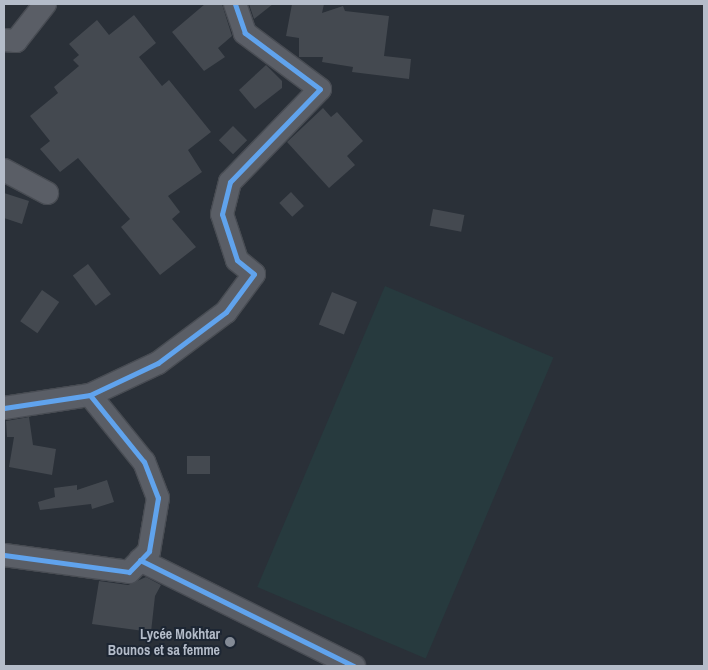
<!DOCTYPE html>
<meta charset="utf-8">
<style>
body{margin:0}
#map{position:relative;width:708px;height:670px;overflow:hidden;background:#2a3038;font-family:"Archivo Narrow",sans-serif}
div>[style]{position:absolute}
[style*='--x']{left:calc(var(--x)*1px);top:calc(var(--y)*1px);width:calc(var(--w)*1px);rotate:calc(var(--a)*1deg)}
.green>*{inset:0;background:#273a3e;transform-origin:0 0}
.building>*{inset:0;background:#444950;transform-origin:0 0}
.roads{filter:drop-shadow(1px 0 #484c53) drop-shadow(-1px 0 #484c53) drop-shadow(0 1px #484c53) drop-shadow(0 -1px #484c53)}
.minor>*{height:22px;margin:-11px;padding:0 11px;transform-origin:11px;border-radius:11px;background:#5a5e66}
.cycleway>*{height:5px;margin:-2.5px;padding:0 2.5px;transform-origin:2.5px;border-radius:2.5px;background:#60a3ed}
.dots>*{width:14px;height:14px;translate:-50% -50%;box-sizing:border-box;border:2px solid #1d2633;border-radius:50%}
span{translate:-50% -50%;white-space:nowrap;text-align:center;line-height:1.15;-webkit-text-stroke:4px #1d2633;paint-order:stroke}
.poi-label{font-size:14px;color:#b4bcc9;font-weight:700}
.right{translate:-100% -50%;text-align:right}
.frame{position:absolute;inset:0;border:5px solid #b4bcc9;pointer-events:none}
</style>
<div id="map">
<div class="green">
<div style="left:385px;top:286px;width:183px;height:327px;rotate:23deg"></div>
</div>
<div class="building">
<div style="clip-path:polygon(205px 4px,222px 4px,232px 36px,218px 48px,225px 57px,204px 71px,172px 32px)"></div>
<div style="clip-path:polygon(249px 4px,273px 4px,254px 19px)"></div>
<div style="clip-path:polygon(292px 4px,324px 4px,322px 13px,343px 6px,345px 11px,389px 16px,384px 56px,411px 59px,409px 79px,352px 72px,353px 67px,322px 62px,323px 57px,299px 57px,299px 38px,286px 36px)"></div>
<div style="clip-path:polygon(134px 15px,156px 43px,139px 57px,162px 86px,169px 80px,211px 132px,188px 150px,202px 172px,168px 196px,180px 212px,172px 219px,196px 247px,160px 275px,121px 227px,130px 219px,78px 158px,60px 172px,40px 149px,50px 141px,30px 116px,58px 93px,54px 87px,79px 66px,73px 60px,79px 55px,69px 44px,97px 20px,109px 35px)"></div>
<div style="clip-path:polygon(266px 65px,282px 81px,282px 88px,255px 109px,239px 90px)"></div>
<div style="clip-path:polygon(323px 108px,331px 117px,337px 112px,363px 141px,347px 156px,355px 165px,329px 188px,287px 142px)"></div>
<div style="left:233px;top:126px;width:20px;height:20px;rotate:45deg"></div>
<div style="left:291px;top:192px;width:19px;height:16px;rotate:47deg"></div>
<div style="clip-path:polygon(4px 193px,29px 201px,22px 224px,4px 218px)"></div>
<div style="left:433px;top:209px;width:32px;height:17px;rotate:11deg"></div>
<div style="left:88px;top:264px;width:38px;height:19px;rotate:53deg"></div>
<div style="left:42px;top:290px;width:21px;height:38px;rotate:35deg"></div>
<div style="left:332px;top:292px;width:27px;height:35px;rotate:22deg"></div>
<div style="clip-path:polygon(29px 417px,33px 445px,56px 449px,52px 475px,9px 467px,14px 437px,7px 437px,6px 421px)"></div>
<div style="left:210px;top:456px;width:18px;height:23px;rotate:90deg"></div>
<div style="clip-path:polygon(107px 480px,114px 502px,92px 509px,91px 504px,40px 510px,38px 502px,55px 497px,54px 488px,77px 485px,77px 490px)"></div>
<div style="clip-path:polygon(146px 577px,161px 585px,155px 596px,151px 632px,92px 624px,99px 581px,128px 585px)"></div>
</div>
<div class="roads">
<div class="minor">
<div style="--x:4;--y:40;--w:12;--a:5"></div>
<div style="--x:16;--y:41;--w:47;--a:-51.9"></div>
<div style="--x:4;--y:170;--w:49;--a:28.1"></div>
<div style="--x:4;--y:408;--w:87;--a:-8.6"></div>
<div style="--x:90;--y:395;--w:75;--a:-25.2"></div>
<div style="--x:158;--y:363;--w:85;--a:-36.9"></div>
<div style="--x:226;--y:312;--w:47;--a:-53.6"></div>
<div style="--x:254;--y:274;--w:22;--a:-141"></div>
<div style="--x:237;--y:260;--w:48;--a:-108.1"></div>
<div style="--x:222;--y:214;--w:33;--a:-76"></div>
<div style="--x:230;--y:182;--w:129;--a:-45.9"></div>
<div style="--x:320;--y:89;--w:94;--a:-143.3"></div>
<div style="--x:245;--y:33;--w:31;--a:-109"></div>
<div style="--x:4;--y:555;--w:126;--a:7.7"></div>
<div style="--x:129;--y:572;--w:29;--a:-46"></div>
<div style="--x:149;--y:551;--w:54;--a:-80.4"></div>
<div style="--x:158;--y:498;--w:39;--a:-111"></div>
<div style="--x:144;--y:462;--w:86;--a:-128.9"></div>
<div style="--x:140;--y:560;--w:239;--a:26.4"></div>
</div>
</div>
<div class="cycleway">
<div style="--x:4;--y:408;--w:87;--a:-8.6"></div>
<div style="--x:90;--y:395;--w:75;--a:-25.2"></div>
<div style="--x:158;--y:363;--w:85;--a:-36.9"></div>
<div style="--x:226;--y:312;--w:47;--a:-53.6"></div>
<div style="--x:254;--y:274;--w:22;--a:-141"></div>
<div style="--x:237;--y:260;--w:48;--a:-108.1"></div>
<div style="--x:222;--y:214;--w:33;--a:-76"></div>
<div style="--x:230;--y:182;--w:129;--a:-45.9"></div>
<div style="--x:320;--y:89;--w:94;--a:-143.3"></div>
<div style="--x:245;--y:33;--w:31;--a:-109"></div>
<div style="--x:4;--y:555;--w:126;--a:7.7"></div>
<div style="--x:129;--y:572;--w:29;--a:-46"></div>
<div style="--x:149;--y:551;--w:54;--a:-80.4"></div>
<div style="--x:158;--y:498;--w:39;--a:-111"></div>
<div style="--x:144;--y:462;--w:86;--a:-128.9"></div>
<div style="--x:140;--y:560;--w:239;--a:26.4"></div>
</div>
<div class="dots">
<div style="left:230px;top:642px;background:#848b96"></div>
</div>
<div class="poi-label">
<span class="right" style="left:220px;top:642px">Lycée Mokhtar<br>Bounos et sa femme</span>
</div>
<div class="frame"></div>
</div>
